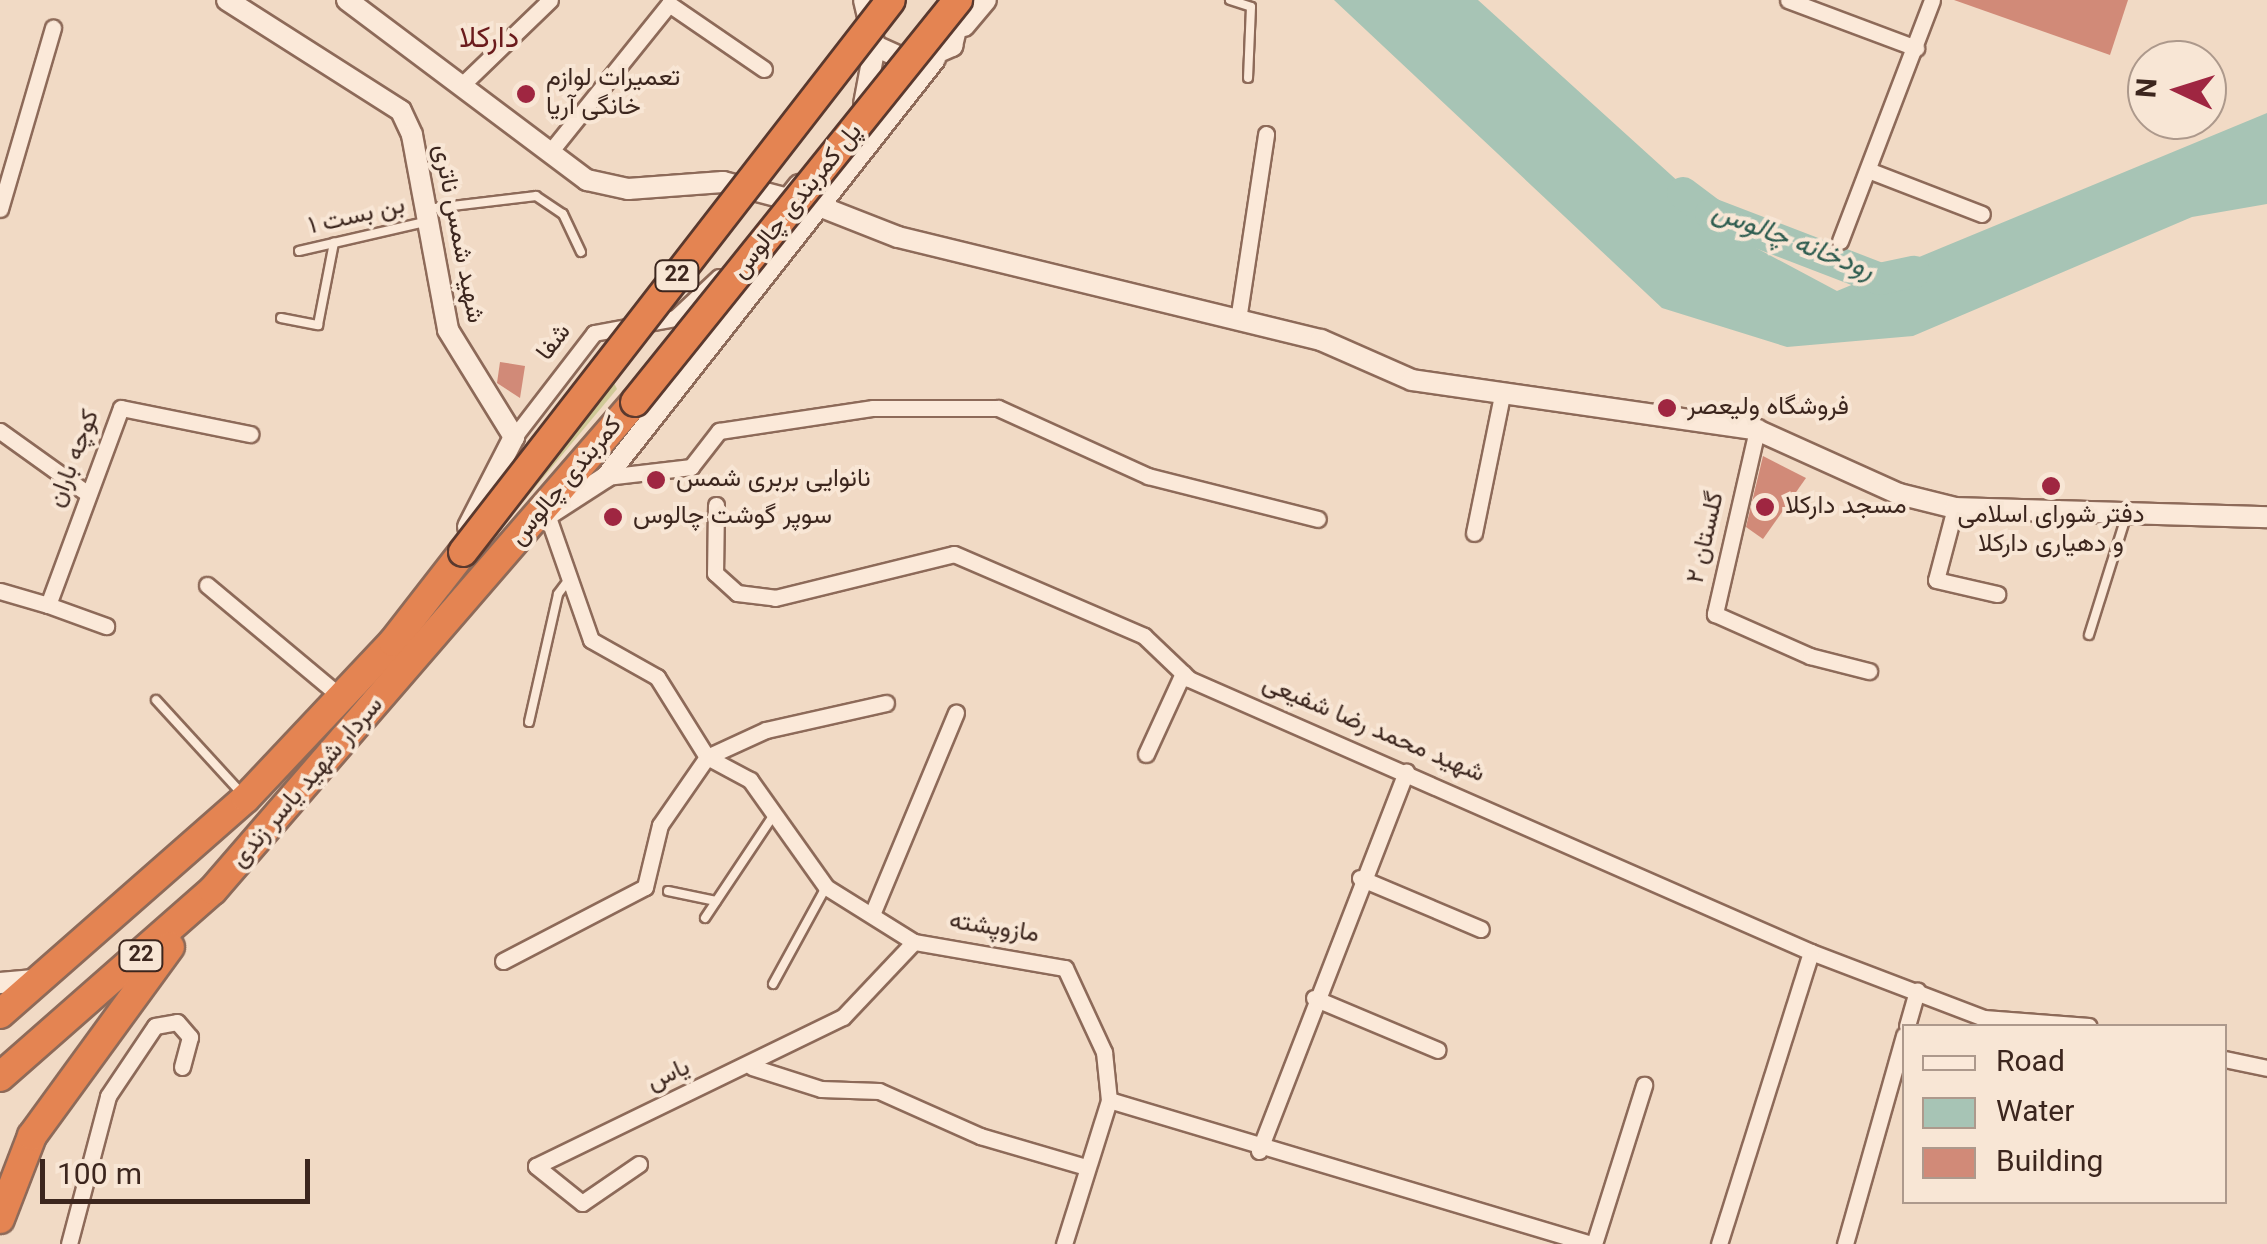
<!DOCTYPE html>
<meta charset="utf-8">
<style>
body{margin:0}
#map{position:relative;width:2267px;height:1244px;overflow:hidden;background:#f1dac5;font-family:Georgia,Vazirmatn,serif}
div>[style]{position:absolute}
[style*='--x']{left:calc(var(--x)*1px);top:calc(var(--y)*1px);width:calc(var(--w)*1px);rotate:calc(var(--a)*1deg)}
.green>*{inset:0;background:#d0ca98}
.water>*{inset:0;background:#a7c4b5}
.river>*{height:32px;margin:-16px;padding:0 16px;transform-origin:16px;border-radius:16px;background:#a7c4b5}
.building>*{inset:0;background:#d18a78}
.roads{filter:drop-shadow(2px 0 #8d6a59) drop-shadow(-2px 0 #8d6a59) drop-shadow(0 2px #8d6a59) drop-shadow(0 -2px #8d6a59)}
.lane>*{height:8px;margin:-4px;padding:0 4px;transform-origin:4px;border-radius:4px;background:#fbe9d9}
.street>*{height:15px;margin:-7.5px;padding:0 7.5px;transform-origin:7.5px;border-radius:7.5px;background:#fbe9d9}
.secondary>*{height:20px;margin:-10px;padding:0 10px;transform-origin:10px;border-radius:10px;background:#fbe9d9}
.highway>*{height:28px;margin:-14px;padding:0 14px;transform-origin:14px;border-radius:14px;background:#e48452}
.bridges{filter:drop-shadow(2px 0 #5a392e) drop-shadow(-2px 0 #5a392e) drop-shadow(0 2px #5a392e) drop-shadow(0 -2px #5a392e)}
.highway-bridge>*{height:28px;margin:-14px;padding:0 14px;transform-origin:14px;border-radius:14px;background:#e48452}
.dots>*{width:28px;height:28px;translate:-50% -50%;box-sizing:border-box;border:5px solid #f8e6d5;border-radius:50%}
span{translate:-50% -50%;white-space:nowrap;text-align:center;line-height:1.15;-webkit-text-stroke:8px #f8e6d5;paint-order:stroke}
.shield-label span{padding:2px 8px;background:#f8e6d5;border:2px solid;border-radius:8px;-webkit-text-stroke-width:0}
.shield-label{font-size:22px;color:#3c261e;font-weight:700}
.poi-label{font-size:25px;color:#3c261e}
.left{translate:0 -50%;text-align:left}
.street-label{font-size:25px;color:#3c261e}
.water-label{font-size:28px;color:#2d5c4f;font-style:italic}
.quarter-label{font-size:30px;color:#6b1b1c}
.legend{position:absolute;left:1902px;top:1024px;width:325px;height:180px;box-sizing:border-box;background:#f8e6d5;border:2px solid #ad998c;margin:0;padding:12px 18px;list-style:none;font-size:30px;color:#3c261e}
.legend li{display:flex;align-items:center;gap:20px;height:50px}
.legend b{width:50px;border:2px solid #ad998c}
.north{position:absolute;left:2127px;top:40px;width:100px;height:100px;box-sizing:border-box;background:#f8e6d5;border:2px solid #ad998c;border-radius:50%;rotate:274deg;font-size:28px;font-weight:700;line-height:40px;text-align:center;color:#3c261e}
.north::after{content:'';display:block;margin:auto;width:35px;height:45px;background:#9f2641;clip-path:polygon(50% 0,100% 100%,50% 72%,0 100%)}
.scale{position:absolute;left:40px;top:1159px;width:270px;height:45px;box-sizing:border-box;border:5px solid #3c261e;border-top:0;padding-left:12px;font-size:30px;line-height:35px;white-space:nowrap;color:#3c261e;-webkit-text-stroke:8px #f8e6d5;paint-order:stroke}
</style>
<div id="map">
<div class="green">
<div style="clip-path:polygon(613px 381px,617px 389px,457px 581px)"></div>
</div>
<div class="water">
<div style="clip-path:polygon(1334px 0,1478px 0,1745px 242px,1837px 291px,2267px 113px,2267px 204px,2192px 217px,1913px 336px,1787px 347px,1662px 308px)"></div>
</div>
<div class="river">
<div style="--x:1683;--y:193;--w:35;--a:37"></div>
<div style="--x:1711;--y:214;--w:181;--a:21"></div>
<div style="--x:1880;--y:279;--w:35;--a:-12"></div>
</div>
<div class="building">
<div style="clip-path:polygon(1954px 0,2128px 0,2110px 55px)"></div>
<div style="clip-path:polygon(500px 362px,525px 366px,520px 398px,497px 383px)"></div>
<div style="clip-path:polygon(1763px 456px,1806px 478px,1763px 539px,1746px 527px)"></div>
</div>
<div class="roads">
<div class="lane">
<div style="--x:1230;--y:0;--w:22;--a:18"></div>
<div style="--x:1251;--y:7;--w:71;--a:92.4"></div>
<div style="--x:427;--y:209;--w:110;--a:-6.8"></div>
<div style="--x:536;--y:196;--w:32;--a:34"></div>
<div style="--x:563;--y:214;--w:42;--a:64.7"></div>
<div style="--x:299;--y:251;--w:129;--a:-13"></div>
<div style="--x:281;--y:318;--w:38;--a:11"></div>
<div style="--x:318;--y:325;--w:84;--a:-79"></div>
<div style="--x:2089;--y:635;--w:127;--a:-72.6"></div>
<div style="--x:156;--y:700;--w:129;--a:47.5"></div>
<div style="--x:529;--y:722;--w:131;--a:-77.2"></div>
<div style="--x:558;--y:594;--w:20;--a:-53"></div>
<div style="--x:668;--y:891;--w:49;--a:11.8"></div>
<div style="--x:705;--y:918;--w:119;--a:-56.3"></div>
<div style="--x:773;--y:984;--w:111;--a:-61.3"></div>
</div>
<div class="street">
<div style="--x:1788;--y:0;--w:137;--a:20.6"></div>
<div style="--x:465;--y:82;--w:118;--a:-44"></div>
<div style="--x:550;--y:152;--w:190;--a:-51.2"></div>
<div style="--x:669;--y:4;--w:115;--a:34.4"></div>
<div style="--x:1868;--y:170;--w:122;--a:21.1"></div>
<div style="--x:0;--y:209;--w:189;--a:-73.7"></div>
<div style="--x:1840;--y:241;--w:258;--a:-69.1"></div>
<div style="--x:1238;--y:320;--w:188;--a:-81.4"></div>
<div style="--x:1757;--y:430;--w:189;--a:102.9"></div>
<div style="--x:1715;--y:614;--w:104;--a:23.9"></div>
<div style="--x:1810;--y:656;--w:61;--a:14.3"></div>
<div style="--x:0;--y:431;--w:108;--a:35.6"></div>
<div style="--x:514;--y:437;--w:131;--a:-52.4"></div>
<div style="--x:594;--y:333;--w:82;--a:-10.5"></div>
<div style="--x:675;--y:318;--w:60;--a:-43"></div>
<div style="--x:606;--y:477;--w:86;--a:-6.7"></div>
<div style="--x:691;--y:467;--w:46;--a:-52.1"></div>
<div style="--x:719;--y:431;--w:156;--a:-8.5"></div>
<div style="--x:873;--y:408;--w:125;--a:0"></div>
<div style="--x:998;--y:408;--w:165;--a:24.4"></div>
<div style="--x:1148;--y:476;--w:175;--a:14.2"></div>
<div style="--x:716;--y:505;--w:68;--a:90.8"></div>
<div style="--x:715;--y:573;--w:30;--a:42"></div>
<div style="--x:737;--y:593;--w:38;--a:7"></div>
<div style="--x:775;--y:598;--w:184;--a:-13.8"></div>
<div style="--x:954;--y:554;--w:207;--a:23.3"></div>
<div style="--x:1144;--y:636;--w:62;--a:43.7"></div>
<div style="--x:1189;--y:679;--w:679;--a:23.7"></div>
<div style="--x:1811;--y:952;--w:185;--a:20.9"></div>
<div style="--x:1984;--y:1018;--w:105;--a:4.4"></div>
<div style="--x:1955;--y:508;--w:74;--a:104.8"></div>
<div style="--x:1936;--y:580;--w:63;--a:12.9"></div>
<div style="--x:549;--y:520;--w:127;--a:70.7"></div>
<div style="--x:591;--y:640;--w:76;--a:29.3"></div>
<div style="--x:657;--y:677;--w:94;--a:58"></div>
<div style="--x:707;--y:757;--w:49;--a:28.1"></div>
<div style="--x:750;--y:780;--w:131;--a:54.6"></div>
<div style="--x:826;--y:887;--w:104;--a:32"></div>
<div style="--x:914;--y:942;--w:153;--a:9.8"></div>
<div style="--x:1065;--y:968;--w:93;--a:65.1"></div>
<div style="--x:1104;--y:1052;--w:48;--a:84.1"></div>
<div style="--x:1109;--y:1100;--w:503;--a:16.63"></div>
<div style="--x:1474;--y:533;--w:141;--a:-78.5"></div>
<div style="--x:207;--y:585;--w:175;--a:39.9"></div>
<div style="--x:0;--y:591;--w:50;--a:16.3"></div>
<div style="--x:48;--y:605;--w:210;--a:-69.7"></div>
<div style="--x:121;--y:408;--w:132;--a:11.4"></div>
<div style="--x:48;--y:605;--w:62;--a:19.9"></div>
<div style="--x:1146;--y:754;--w:89;--a:-65.4"></div>
<div style="--x:1360;--y:878;--w:131;--a:22.9"></div>
<div style="--x:873;--y:912;--w:216;--a:-67.4"></div>
<div style="--x:503;--y:961;--w:160;--a:-27.5"></div>
<div style="--x:645;--y:887;--w:64;--a:-76.4"></div>
<div style="--x:660;--y:825;--w:83;--a:-55.3"></div>
<div style="--x:707;--y:757;--w:65;--a:-24.6"></div>
<div style="--x:766;--y:730;--w:123;--a:-12.7"></div>
<div style="--x:1314;--y:998;--w:134;--a:22.8"></div>
<div style="--x:1907;--y:1026;--w:37;--a:-74"></div>
<div style="--x:2224;--y:1059;--w:44;--a:11.8"></div>
<div style="--x:752;--y:1067;--w:72;--a:17.7"></div>
<div style="--x:821;--y:1089;--w:58;--a:2"></div>
<div style="--x:879;--y:1091;--w:111;--a:24"></div>
<div style="--x:980;--y:1136;--w:110;--a:16.3"></div>
<div style="--x:1259;--y:1151;--w:407;--a:-68.8"></div>
<div style="--x:639;--y:1164;--w:69;--a:145.6"></div>
<div style="--x:582;--y:1203;--w:59;--a:-141.2"></div>
<div style="--x:536;--y:1166;--w:341;--a:-25.9"></div>
<div style="--x:843;--y:1017;--w:103;--a:-46.6"></div>
<div style="--x:69;--y:1244;--w:153;--a:-75.2"></div>
<div style="--x:108;--y:1096;--w:84;--a:-56.1"></div>
<div style="--x:155;--y:1026;--w:22;--a:-10"></div>
<div style="--x:177;--y:1022;--w:20;--a:49"></div>
<div style="--x:190;--y:1037;--w:31;--a:105"></div>
<div style="--x:1064;--y:1244;--w:151;--a:-72.6"></div>
<div style="--x:1594;--y:1244;--w:167;--a:-72.5"></div>
<div style="--x:1719;--y:1244;--w:306;--a:-72.5"></div>
<div style="--x:1845;--y:1244;--w:217;--a:-74.2"></div>
</div>
<div class="secondary">
<div style="--x:227;--y:0;--w:206;--a:32.5"></div>
<div style="--x:401;--y:111;--w:26;--a:65"></div>
<div style="--x:412;--y:135;--w:198;--a:79.5"></div>
<div style="--x:448;--y:330;--w:126;--a:58.3"></div>
<div style="--x:514;--y:437;--w:101;--a:117.1"></div>
<div style="--x:347;--y:0;--w:300;--a:36.9"></div>
<div style="--x:587;--y:180;--w:42;--a:12.4"></div>
<div style="--x:628;--y:189;--w:95;--a:-4.2"></div>
<div style="--x:723;--y:182;--w:67;--a:14.7"></div>
<div style="--x:788;--y:199;--w:18;--a:-52"></div>
<div style="--x:864;--y:0;--w:47;--a:76.6"></div>
<div style="--x:875;--y:46;--w:42;--a:24.1"></div>
<div style="--x:913;--y:63;--w:43;--a:-23.6"></div>
<div style="--x:952;--y:46;--w:47;--a:-76.6"></div>
<div style="--x:964;--y:26;--w:34;--a:-50"></div>
<div style="--x:864;--y:104;--w:59;--a:-79.3"></div>
<div style="--x:824;--y:208;--w:79;--a:21.4"></div>
<div style="--x:898;--y:237;--w:435;--a:13.7"></div>
<div style="--x:1321;--y:340;--w:99;--a:23.7"></div>
<div style="--x:1412;--y:380;--w:349;--a:8.2"></div>
<div style="--x:1757;--y:430;--w:156;--a:24.3"></div>
<div style="--x:1899;--y:494;--w:58;--a:14"></div>
<div style="--x:1955;--y:508;--w:312;--a:1.7"></div>
<div style="--x:535;--y:523;--w:85;--a:-32.9"></div>
<div style="--x:606;--y:477;--w:532;--a:-51.79"></div>
<div style="--x:0;--y:983;--w:37;--a:-5"></div>
</div>
<div class="highway">
<div style="--x:0;--y:1014;--w:327;--a:-41.3"></div>
<div style="--x:246;--y:798;--w:214;--a:-46.7"></div>
<div style="--x:393;--y:642;--w:114;--a:-52.1"></div>
<div style="--x:0;--y:1077;--w:283;--a:-41.3"></div>
<div style="--x:213;--y:890;--w:645;--a:-49.15"></div>
<div style="--x:0;--y:1219;--w:89;--a:-68.9"></div>
<div style="--x:32;--y:1136;--w:234;--a:-53.9"></div>
</div>
</div>
<div class="bridges">
<div class="highway-bridge">
<div style="--x:635;--y:402;--w:516;--a:-51.22"></div>
<div style="--x:463;--y:552;--w:698;--a:-52.21"></div>
</div>
</div>
<div class="dots">
<div style="left:526px;top:94px;background:#9f2641"></div>
<div style="left:1667px;top:408px;background:#9f2641"></div>
<div style="left:656px;top:480px;background:#9f2641"></div>
<div style="left:2051px;top:486px;background:#9f2641"></div>
<div style="left:1765px;top:507px;background:#9f2641"></div>
<div style="left:613px;top:517px;background:#9f2641"></div>
</div>
<div class="shield-label">
<span style="left:677px;top:276px">22</span>
<span style="left:141px;top:956px">22</span>
</div>
<div class="poi-label">
<span class="left" style="left:546px;top:94px">تعمیرات لوازم<br>خانگی آریا</span>
<span class="left" style="left:1687px;top:408px">فروشگاه ولیعصر</span>
<span class="left" style="left:676px;top:480px">نانوایی بربری شمس</span>
<span class="left" style="left:1785px;top:507px">مسجد دارکلا</span>
<span class="left" style="left:633px;top:517px">سوپر گوشت چالوس</span>
<span style="left:2051px;top:531px">دفتر شورای اسلامی<br>و دهیاری دارکلا</span>
</div>
<div class="street-label">
<span style="left:798px;top:202px;rotate:-51deg">پل کمربندی چالوس</span>
<span style="left:357px;top:217px;rotate:-13deg">بن بست ۱</span>
<span style="left:457px;top:234px;rotate:79deg">شهید شمس ناتری</span>
<span style="left:555px;top:343px;rotate:-53deg">شفا</span>
<span style="left:75px;top:459px;rotate:-69deg">کوچه باران</span>
<span style="left:567px;top:482px;rotate:-50deg">کمربندی چالوس</span>
<span style="left:1707px;top:538px;rotate:-77deg">گلستان ۲</span>
<span style="left:1373px;top:730px;rotate:23deg">شهید محمد رضا شفیعی</span>
<span style="left:308px;top:783px;rotate:-49deg">سردار شهید یاسر زندی</span>
<span style="left:994px;top:929px;rotate:9deg">مازوپشته</span>
<span style="left:669px;top:1076px;rotate:-24deg">یاس</span>
</div>
<div class="water-label">
<span style="left:1793px;top:242px;rotate:21deg">رودخانه چالوس</span>
</div>
<div class="quarter-label">
<span style="left:489px;top:40px">دارکلا</span>
</div>
<ul class="legend">
<li><b style="height:12px;background:#fbe9d9"></b>Road</li>
<li><b style="height:28px;background:#a7c4b5"></b>Water</li>
<li><b style="height:28px;background:#d18a78"></b>Building</li>
</ul>
<div class="north">N</div>
<div class="scale">100 m</div>
</div>
